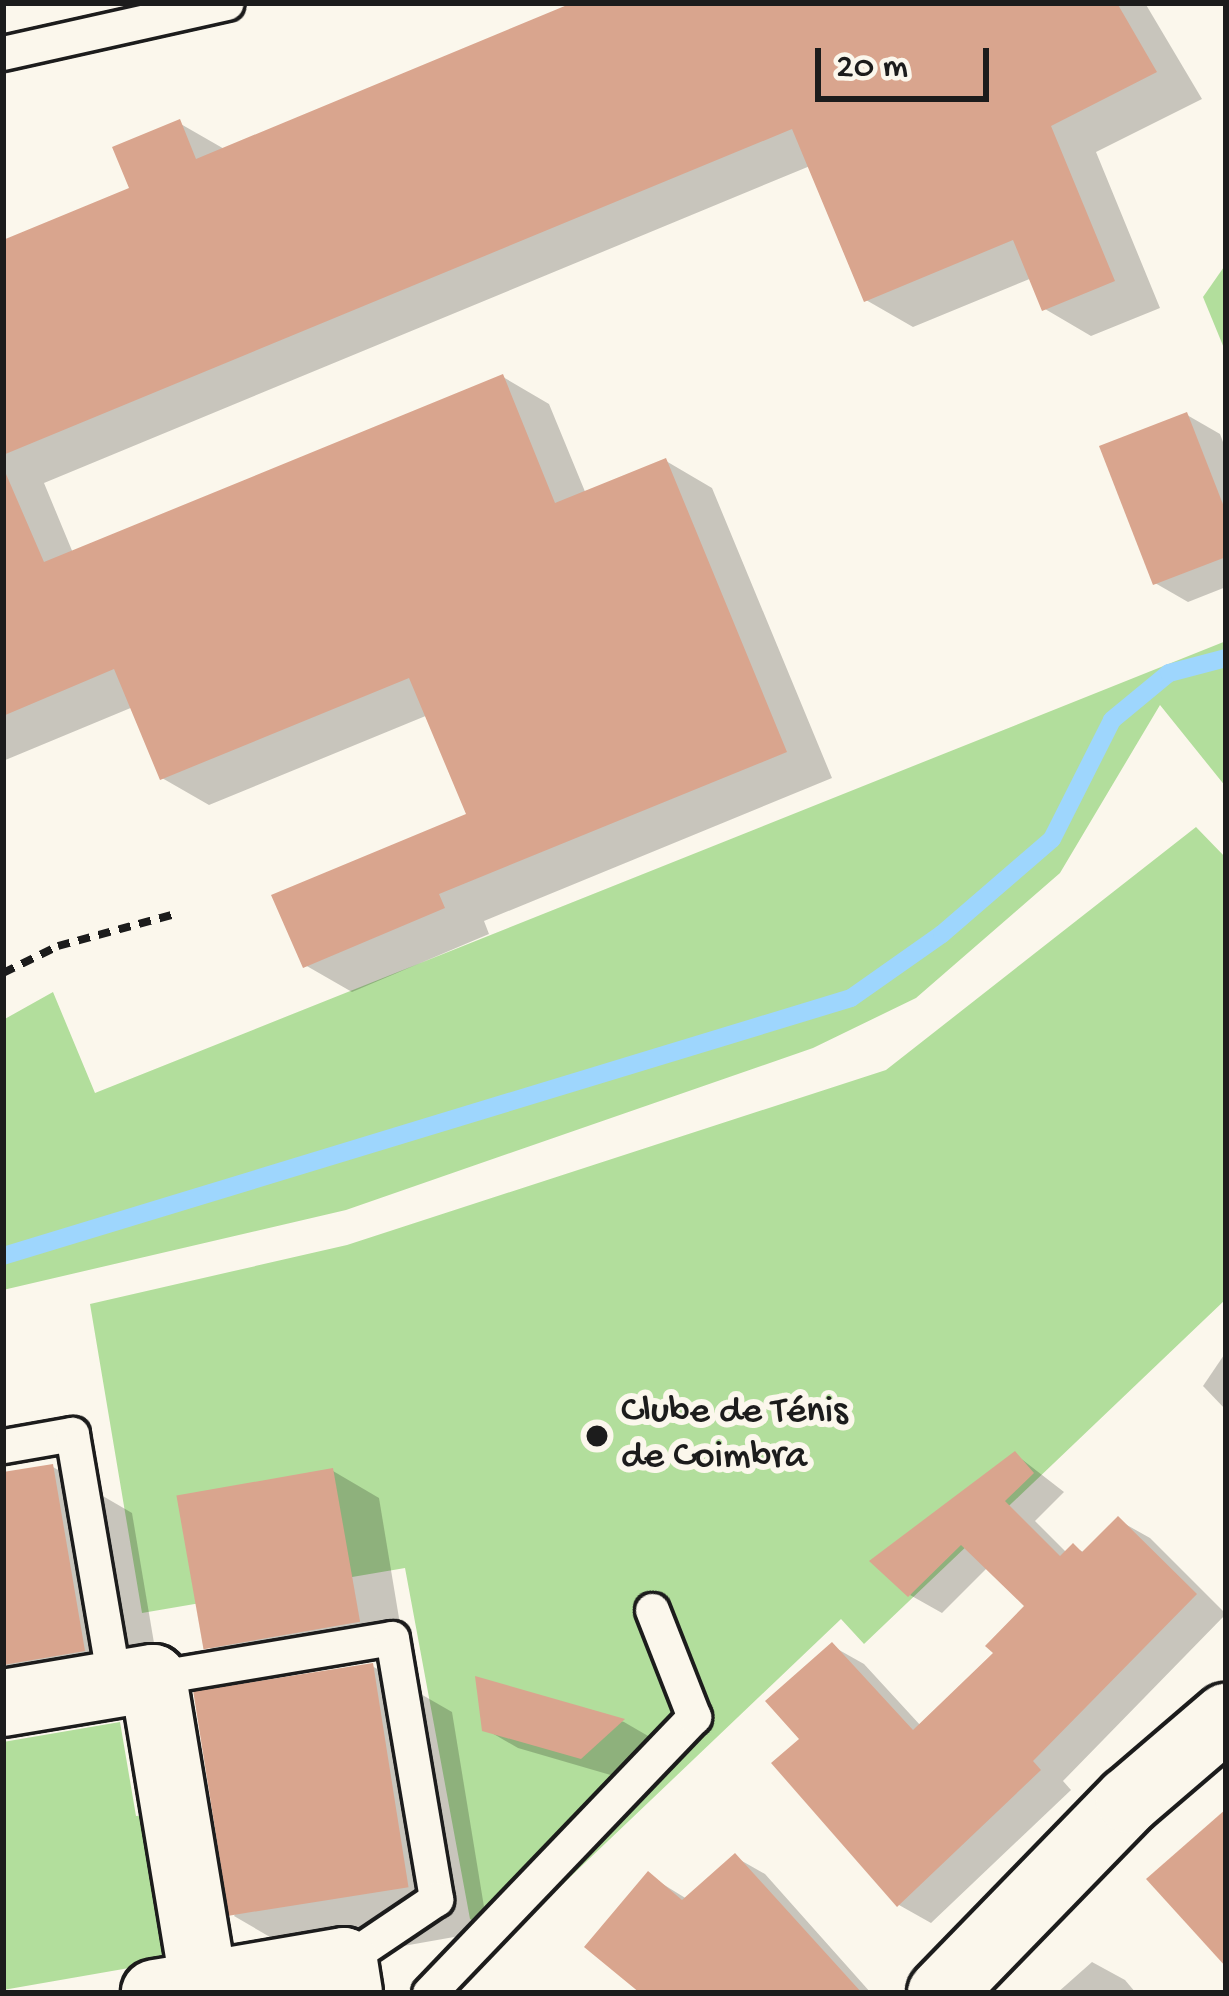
<!DOCTYPE html>
<meta charset="utf-8">
<style>
body{margin:0}
#map{position:relative;width:1229px;height:1996px;overflow:hidden;background:#fbf7ec;font-family:"Gochi Hand",sans-serif}
div>[style]{position:absolute}
[style*='--x']{left:calc(var(--x)*1px);top:calc(var(--y)*1px);width:calc(var(--w)*1px);rotate:calc(var(--a)*1deg)}
.green>*{inset:0;background:#b2de9c}
.shadow>*{inset:0;background:#0003}
.stream>*{height:18px;margin:-9px;padding:0 9px;transform-origin:9px;border-radius:9px;background:#9ed6fd}
.building>*{inset:0;background:#d9a58e;transform-origin:0 0}
.path>*{height:8px;margin-top:-4px;transform-origin:0;background:repeating-linear-gradient(90deg,#1c1c1c 0 12px,transparent 0 21px)}
.roads{filter:drop-shadow(3px 0 #1c1c1c) drop-shadow(-3px 0 #1c1c1c) drop-shadow(0 3px #1c1c1c) drop-shadow(0 -3px #1c1c1c)}
.service>*{height:33px;margin:-16.5px;padding:0 16.5px;transform-origin:16.5px;border-radius:16.5px;background:#fbf7ec}
.minor>*{height:66px;margin:-33px;padding:0 33px;transform-origin:33px;border-radius:33px;background:#fbf7ec}
.dots>*{width:33px;height:33px;translate:-50% -50%;box-sizing:border-box;border:6px solid #fbf7ec;border-radius:50%}
span{translate:-50% -50%;white-space:nowrap;text-align:center;line-height:1.15;-webkit-text-stroke:12px #fbf7ec;paint-order:stroke}
.poi-label{font-size:39px;color:#1c1c1c}
.left{translate:0 -50%;text-align:left}
.frame{position:absolute;inset:0;border:6px solid #1c1c1c;pointer-events:none}
.scale{position:absolute;left:815px;top:48px;width:174px;height:54px;box-sizing:border-box;border:6px solid #1c1c1c;border-top:0;padding-left:15px;font-size:36px;line-height:42px;white-space:nowrap;color:#1c1c1c;-webkit-text-stroke:9px #fbf7ec;paint-order:stroke}
</style>
<div id="map">
<div class="green">
<div style="clip-path:polygon(1226px 264px,1226px 353px,1203px 297px)"></div>
<div style="clip-path:polygon(1226px 641px,1226px 787px,1160px 705px,1060px 873px,916px 998px,813px 1048px,346px 1210px,3px 1290px,3px 1020px,53px 992px,95px 1093px)"></div>
<div style="clip-path:polygon(1196px 827px,1226px 858px,1226px 1299px,864px 1644px,841px 1619px,505px 1939px,470px 1919px,405px 1568px,142px 1613px,90px 1304px,347px 1245px,886px 1070px)"></div>
<div style="clip-path:polygon(120px 1722px,136px 1816px,150px 1815px,175px 1960px,3px 1990px,3px 1742px)"></div>
</div>
<div class="shadow">
<div style="clip-path:polygon(580px 3px,1145px 3px,1202px 99px,1096px 152px,1160px 308px,1091px 336px,1045px 309px,1032px 278px,913px 327px,866px 300px,810px 166px,44px 483px,73px 553px,503px 377px,549px 404px,586px 494px,666px 461px,712px 488px,832px 778px,484px 921px,489px 934px,352px 992px,305px 965px,470px 815px,428px 715px,209px 805px,162px 778px,133px 707px,3px 761px,3px 243px,133px 189px,179px 123px,226px 150px)"></div>
<div style="clip-path:polygon(1187px 415px,1220px 434px,1226px 450px,1226px 587px,1188px 602px,1155px 583px)"></div>
<div style="clip-path:polygon(1226px 1352px,1226px 1410px,1203px 1386px)"></div>
<div style="clip-path:polygon(1015px 1454px,1064px 1492px,1035px 1521px,1067px 1553px,1074px 1547px,1085px 1553px,1118px 1520px,1150px 1538px,1226px 1614px,1063px 1781px,1071px 1790px,931px 1923px,899px 1905px,804px 1739px,832px 1646px,864px 1664px,921px 1726px,997px 1653px,1028px 1606px,988px 1567px,942px 1613px,910px 1595px)"></div>
<div style="clip-path:polygon(53px 1467px,132px 1513px,163px 1696px,3px 1729px,3px 1475px)"></div>
<div style="clip-path:polygon(333px 1471px,379px 1498px,404px 1648px,252px 1673px,206px 1646px)"></div>
<div style="clip-path:polygon(372px 1666px,452px 1712px,488px 1931px,313px 1962px,234px 1916px)"></div>
<div style="clip-path:polygon(479px 1680px,624px 1722px,655px 1740px,614px 1776px,518px 1748px,485px 1729px)"></div>
<div style="clip-path:polygon(735px 1857px,765px 1874px,871px 1993px,644px 1993px,648px 1875px,687px 1899px)"></div>
<div style="clip-path:polygon(1092px 1962px,1125px 1980px,1136px 1993px,1057px 1993px)"></div>
</div>
<div class="stream">
<div style="--x:3;--y:1256;--w:886;--a:-16.92"></div>
<div style="--x:851;--y:998;--w:111;--a:-35.1"></div>
<div style="--x:942;--y:934;--w:145;--a:-40.8"></div>
<div style="--x:1052;--y:839;--w:133;--a:-63.2"></div>
<div style="--x:1112;--y:720;--w:74;--a:-39.5"></div>
<div style="--x:1169;--y:673;--w:59;--a:-14.7"></div>
</div>
<div class="building">
<div style="clip-path:polygon(572px 3px,1117px 3px,1157px 72px,1051px 126px,1115px 281px,1042px 311px,1013px 240px,864px 302px,792px 129px,3px 455px,3px 240px,129px 188px,112px 147px,180px 119px,196px 159px)"></div>
<div style="clip-path:polygon(503px 374px,555px 503px,666px 458px,787px 752px,439px 894px,445px 908px,303px 968px,271px 895px,466px 814px,409px 678px,160px 780px,114px 669px,3px 716px,3px 467px,44px 562px)"></div>
<div style="clip-path:polygon(1187px 412px,1226px 512px,1226px 557px,1153px 585px,1099px 446px)"></div>
<div style="clip-path:polygon(1015px 1451px,1034px 1473px,1005px 1501px,1060px 1556px,1073px 1543px,1082px 1552px,1118px 1516px,1197px 1594px,1033px 1761px,1041px 1770px,897px 1907px,771px 1763px,799px 1739px,765px 1701px,832px 1642px,913px 1730px,993px 1653px,985px 1646px,1024px 1606px,961px 1545px,908px 1597px,869px 1561px)"></div>
<div style="clip-path:polygon(53px 1464px,85px 1651px,3px 1665px,3px 1472px)"></div>
<div style="left:333px;top:1468px;width:156px;height:159px;rotate:80deg"></div>
<div style="left:373px;top:1663px;width:227px;height:182px;rotate:81deg"></div>
<div style="clip-path:polygon(475px 1676px,625px 1719px,581px 1759px,482px 1731px)"></div>
<div style="clip-path:polygon(1226px 1809px,1226px 1967px,1146px 1879px)"></div>
<div style="clip-path:polygon(735px 1853px,862px 1993px,640px 1993px,584px 1947px,648px 1871px,682px 1900px)"></div>
</div>
<div class="path">
<div style="--x:3;--y:973;--w:61;--a:-26.1"></div>
<div style="--x:58;--y:946;--w:121;--a:-15.3"></div>
</div>
<div class="roads">
<div class="service">
<div style="--x:3;--y:53;--w:229;--a:-12.6"></div>
<div style="--x:3;--y:1446;--w:70;--a:-9.9"></div>
<div style="--x:72;--y:1434;--w:255;--a:80.3"></div>
<div style="--x:153;--y:1678;--w:242;--a:-9.5"></div>
<div style="--x:392;--y:1638;--w:265;--a:80.4"></div>
<div style="--x:436;--y:1899;--w:111;--a:146"></div>
<div style="--x:429;--y:1993;--w:383;--a:-46.2"></div>
<div style="--x:694;--y:1717;--w:115;--a:-111.4"></div>
</div>
<div class="minor">
<div style="--x:3;--y:1703;--w:152;--a:-9.5"></div>
<div style="--x:153;--y:1678;--w:311;--a:80.6"></div>
<div style="--x:204;--y:1985;--w:50;--a:170.7"></div>
<div style="--x:204;--y:1985;--w:142;--a:-9.7"></div>
<div style="--x:344;--y:1961;--w:32;--a:81"></div>
<div style="--x:941;--y:1993;--w:269;--a:-45.8"></div>
<div style="--x:1129;--y:1800;--w:128;--a:-40.6"></div>
</div>
</div>
<div class="dots">
<div style="left:597px;top:1436px;background:#1c1c1c"></div>
</div>
<div class="poi-label">
<span class="left" style="left:621px;top:1436px">Clube de Ténis<br>de Coimbra</span>
</div>
<div class="frame"></div>
<div class="scale">20 m</div>
</div>
